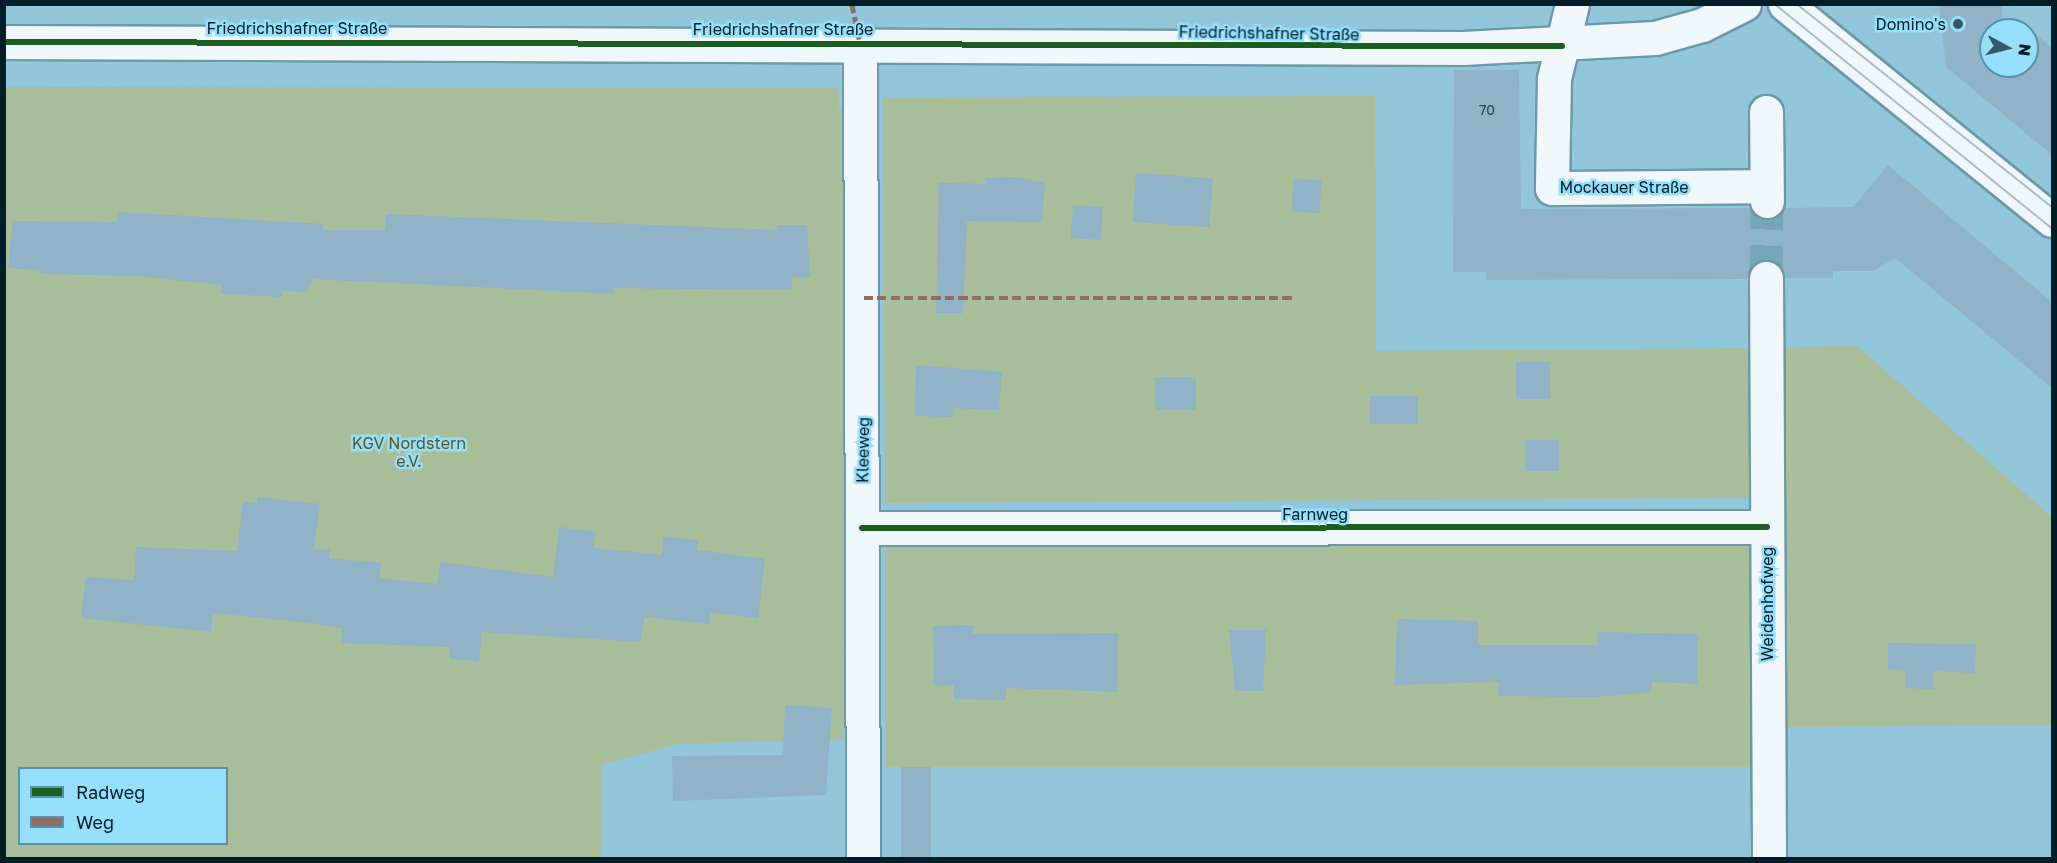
<!DOCTYPE html>
<meta charset="utf-8">
<style>
body{margin:0}
#map{position:relative;width:2057px;height:863px;overflow:hidden;background:#92c7db;font-family:"Golos Text",sans-serif}
div>[style]{position:absolute}
[style*='--x']{left:calc(var(--x)*1px);top:calc(var(--y)*1px);width:calc(var(--w)*1px);rotate:calc(var(--a)*1deg)}
.green>*{inset:0;background:#a9be9a;transform-origin:0 0}
.building>*{inset:0;background:#90b3c7;transform-origin:0 0}
.minor-tunnel>*{height:33px;margin-top:-16.5px;transform-origin:0;background:repeating-linear-gradient(90deg,#75a5b7 0 33px,transparent 0 49px)}
.roads{filter:drop-shadow(2px 0 #6c99a8) drop-shadow(-2px 0 #6c99a8) drop-shadow(0 2px #6c99a8) drop-shadow(0 -2px #6c99a8)}
.minor>*{height:33px;margin:-16.5px;padding:0 16.5px;transform-origin:16.5px;border-radius:16.5px;background:#eff7fa}
.major>*{height:33px;margin:-16.5px;padding:0 16.5px;transform-origin:16.5px;border-radius:16.5px;background:#eff7fa}
.tram>*{height:1.5px;margin:-0.75px;padding:0 0.75px;transform-origin:0.75px;border-radius:0.75px;background:#adbcc2}
.quiet>*{height:4.5px;margin-top:-2.25px;transform-origin:0;background:repeating-linear-gradient(90deg,#8d6e63 0 9px,transparent 0 13.5px)}
.cycleway>*{height:6px;margin:-3px;padding:0 3px;transform-origin:3px;border-radius:3px;background:#1b5e20}
.dots>*{width:16px;height:16px;translate:-50% -50%;box-sizing:border-box;border:3px solid #96dffc;border-radius:50%}
span{translate:-50% -50%;white-space:nowrap;text-align:center;line-height:1.15;-webkit-text-stroke:5px #96dffc;paint-order:stroke}
.number-label{font-size:14px;color:#264552}
.number-label span{-webkit-text-stroke-width:0}
.poi-label{font-size:16px;color:#001d28}
.right{translate:-100% -50%;text-align:right}
.street-label{font-size:16px;color:#001d28}
.park-label{font-size:16px;color:#5b561d}
.frame{position:absolute;inset:0;border:6px solid #001d28;pointer-events:none}
.legend{position:absolute;left:18px;top:767px;width:210px;height:78px;box-sizing:border-box;background:#96dffc;border:2px solid #5a91a7;margin:0;padding:8px 10px;list-style:none;font-size:18px;color:#001d28}
.legend li{display:flex;align-items:center;gap:12px;height:30px}
.legend b{width:30px;border:2px solid #5a91a7}
.north{position:absolute;left:1979px;top:18px;width:60px;height:60px;box-sizing:border-box;background:#96dffc;border:2px solid #5a91a7;border-radius:50%;rotate:97deg;font-size:16px;font-weight:700;line-height:24px;text-align:center;color:#001d28}
.north::after{content:'';display:block;margin:auto;width:21px;height:27px;background:#335867;clip-path:polygon(50% 0,100% 100%,50% 72%,0 100%)}
</style>
<div id="map">
<div class="green">
<div style="clip-path:polygon(evenodd,5px 87px,838px 88px,839px 109px,844px 110px,843px 739px,678px 744px,601px 765px,602px 858px,5px 858px,5px 87px,20px 768px,226px 768px,226px 844px,20px 844px,20px 768px)"></div>
<div style="clip-path:polygon(1375px 96px,1376px 351px,1751px 348px,1752px 498px,885px 503px,883px 97px)"></div>
<div style="clip-path:polygon(1856px 345px,2052px 517px,2052px 725px,1784px 727px,1784px 348px)"></div>
<div style="left:1752px;top:544px;width:223px;height:867px;rotate:90deg"></div>
</div>
<div class="building">
<div style="clip-path:polygon(1939px 4px,2001px 4px,2005px 30px,1991px 30px,1991px 66px,2027px 66px,2027px 39px,2033px 32px,2052px 48px,2052px 155px,1946px 67px)"></div>
<div style="clip-path:polygon(1454px 70px,1519px 70px,1521px 209px,1750px 208px,1768px 220px,1784px 208px,1853px 207px,1888px 165px,2052px 302px,2052px 388px,1895px 258px,1873px 271px,1833px 271px,1833px 278px,1785px 278px,1782px 268px,1766px 259px,1756px 262px,1747px 279px,1486px 280px,1486px 272px,1453px 272px)"></div>
<div style="left:1136px;top:173px;width:77px;height:49px;rotate:4deg"></div>
<div style="clip-path:polygon(1017px 177px,1045px 183px,1042px 222px,967px 221px,963px 313px,936px 313px,939px 183px,986px 184px,986px 178px)"></div>
<div style="left:1293px;top:179px;width:28px;height:33px;rotate:2deg"></div>
<div style="left:1073px;top:205px;width:30px;height:33px;rotate:4deg"></div>
<div style="clip-path:polygon(117px 212px,323px 224px,323px 230px,385px 230px,386px 214px,777px 230px,777px 225px,807px 225px,810px 278px,792px 277px,792px 290px,614px 288px,614px 294px,312px 279px,307px 292px,282px 291px,282px 297px,221px 294px,222px 285px,138px 276px,39px 274px,39px 270px,8px 268px,13px 221px,117px 222px)"></div>
<div style="left:1516px;top:362px;width:34px;height:37px"></div>
<div style="clip-path:polygon(916px 365px,1002px 372px,999px 410px,953px 408px,952px 417px,915px 416px)"></div>
<div style="left:1155px;top:377px;width:41px;height:33px"></div>
<div style="left:1370px;top:396px;width:48px;height:28px"></div>
<div style="left:1525px;top:440px;width:34px;height:31px"></div>
<div style="clip-path:polygon(258px 497px,320px 504px,314px 549px,330px 550px,329px 558px,381px 563px,379px 578px,437px 584px,441px 562px,553px 577px,559px 527px,596px 532px,594px 548px,662px 555px,663px 537px,698px 540px,697px 550px,765px 559px,758px 618px,710px 613px,709px 624px,644px 617px,641px 642px,482px 632px,479px 661px,449px 659px,450px 647px,341px 643px,342px 629px,311px 623px,213px 613px,211px 632px,81px 618px,86px 577px,134px 580px,136px 547px,237px 551px,243px 502px,257px 504px)"></div>
<div style="clip-path:polygon(1397px 619px,1478px 621px,1478px 645px,1597px 645px,1597px 632px,1698px 634px,1697px 684px,1652px 682px,1651px 691px,1645px 693px,1594px 697px,1498px 696px,1499px 682px,1395px 685px)"></div>
<div style="clip-path:polygon(973px 625px,973px 634px,1118px 633px,1117px 692px,1006px 688px,1006px 700px,954px 699px,954px 685px,934px 686px,933px 626px)"></div>
<div style="clip-path:polygon(1229px 630px,1266px 630px,1263px 691px,1235px 691px)"></div>
<div style="clip-path:polygon(1888px 643px,1976px 644px,1975px 673px,1933px 671px,1933px 689px,1905px 688px,1905px 670px,1888px 669px)"></div>
<div style="clip-path:polygon(785px 705px,832px 708px,826px 795px,673px 801px,672px 756px,783px 755px)"></div>
<div style="left:901px;top:767px;width:30px;height:91px"></div>
</div>
<div class="minor-tunnel">
<div style="--x:1766;--y:278;--w:77;--a:-89.3"></div>
</div>
<div class="roads">
<div class="minor">
<div style="--x:860;--y:42;--w:816;--a:89.79"></div>
<div style="--x:1562;--y:46;--w:34;--a:104"></div>
<div style="--x:1554;--y:79;--w:109;--a:91.1"></div>
<div style="--x:1552;--y:188;--w:214;--a:-0.5"></div>
<div style="--x:1766;--y:112;--w:89;--a:89.4"></div>
<div style="--x:1766;--y:278;--w:580;--a:89.7"></div>
<div style="--x:862;--y:528;--w:905;--a:-0.06"></div>
</div>
<div class="major">
<div style="--x:1785;--y:4;--w:343;--a:39"></div>
<div style="--x:4;--y:42;--w:1459;--a:0.24"></div>
<div style="--x:1463;--y:48;--w:192;--a:-3"></div>
<div style="--x:1655;--y:38;--w:49;--a:-15.5"></div>
<div style="--x:1702;--y:25;--w:47;--a:-26.6"></div>
<div style="--x:1562;--y:46;--w:43;--a:-76.6"></div>
</div>
</div>
<div class="tram">
<div style="--x:1775;--y:4;--w:356;--a:39"></div>
<div style="--x:1797;--y:4;--w:326;--a:38.5"></div>
</div>
<div class="quiet">
<div style="--x:852;--y:4;--w:39;--a:78"></div>
<div style="--x:864;--y:298;--w:430;--a:0"></div>
</div>
<div class="cycleway">
<div style="--x:4;--y:42;--w:1558;--a:0.15"></div>
<div style="--x:862;--y:528;--w:905;--a:-0.06"></div>
</div>
<div class="dots">
<div style="left:1958px;top:24px;background:#335867"></div>
</div>
<div class="number-label">
<span style="left:1487px;top:110px">70</span>
</div>
<div class="poi-label">
<span class="right" style="left:1946px;top:24px">Domino's</span>
</div>
<div class="street-label">
<span style="left:297px;top:28px">Friedrichshafner Straße</span>
<span style="left:783px;top:29px">Friedrichshafner Straße</span>
<span style="left:1269px;top:33px;rotate:1deg">Friedrichshafner Straße</span>
<span style="left:1624px;top:187px">Mockauer Straße</span>
<span style="left:863px;top:450px;rotate:-89deg">Kleeweg</span>
<span style="left:1315px;top:514px">Farnweg</span>
<span style="left:1767px;top:604px;rotate:-90deg">Weidenhofweg</span>
</div>
<div class="park-label">
<span style="left:409px;top:452px">KGV Nordstern<br>e.V.</span>
</div>
<div class="frame"></div>
<ul class="legend">
<li><b style="height:8px;background:#1b5e20"></b>Radweg</li>
<li><b style="height:8px;background:#8d6e63"></b>Weg</li>
</ul>
<div class="north">N</div>
</div>
